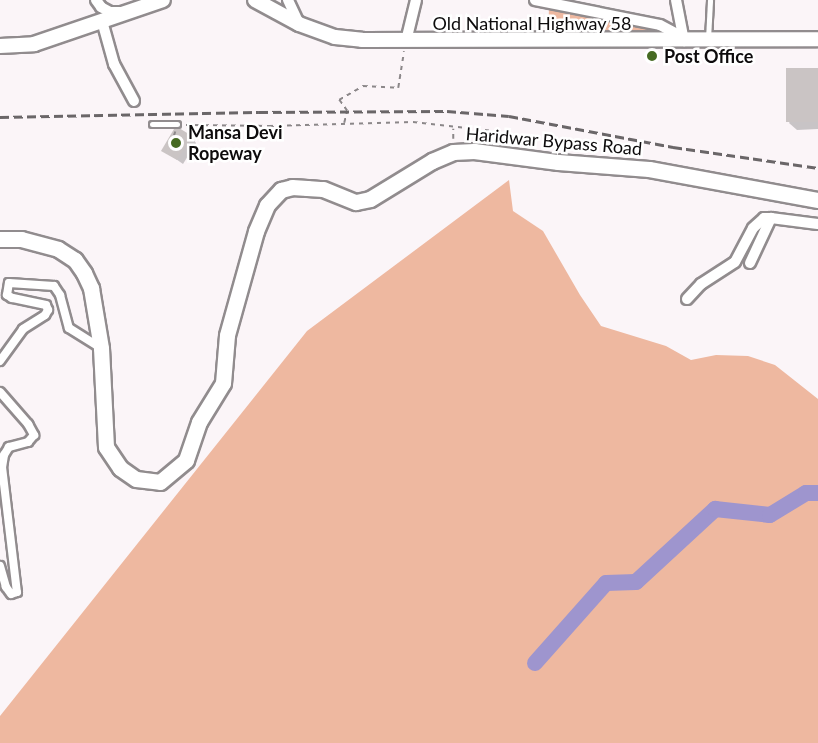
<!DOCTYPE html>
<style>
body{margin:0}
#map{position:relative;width:818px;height:743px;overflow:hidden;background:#fbf5f8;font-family:Lato,sans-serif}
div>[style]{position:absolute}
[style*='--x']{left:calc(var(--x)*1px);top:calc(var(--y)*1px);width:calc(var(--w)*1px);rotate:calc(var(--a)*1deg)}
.green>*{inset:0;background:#eeb8a0}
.shadow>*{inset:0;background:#0003}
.river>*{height:16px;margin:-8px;padding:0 8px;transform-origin:8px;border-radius:8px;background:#9e95ce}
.building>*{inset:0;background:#cac4c4;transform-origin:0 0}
.path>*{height:1.5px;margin-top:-0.75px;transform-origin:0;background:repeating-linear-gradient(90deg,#8b8789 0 4.5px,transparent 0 9px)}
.roads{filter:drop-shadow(2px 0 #918c8e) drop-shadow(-2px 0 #918c8e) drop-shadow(0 2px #918c8e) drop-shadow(0 -2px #918c8e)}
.service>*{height:5px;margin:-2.5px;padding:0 2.5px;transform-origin:2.5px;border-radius:2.5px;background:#fff}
.pedestrian>*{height:8px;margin:-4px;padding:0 4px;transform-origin:4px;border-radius:4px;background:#fff}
.minor>*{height:10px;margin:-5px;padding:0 5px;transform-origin:5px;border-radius:5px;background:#fff}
.tertiary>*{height:14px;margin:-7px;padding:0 7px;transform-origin:7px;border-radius:7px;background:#fff}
.secondary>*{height:15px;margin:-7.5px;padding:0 7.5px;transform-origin:7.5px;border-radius:7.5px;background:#fff}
.rail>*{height:3px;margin-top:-1.5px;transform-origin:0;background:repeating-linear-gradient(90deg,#6a6668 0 9px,transparent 0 13.5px)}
.dots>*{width:16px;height:16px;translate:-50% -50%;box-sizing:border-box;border:3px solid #fff;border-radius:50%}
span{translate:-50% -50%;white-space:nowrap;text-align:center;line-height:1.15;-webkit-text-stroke:5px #fff;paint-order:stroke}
.street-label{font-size:18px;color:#0d0b0c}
.poi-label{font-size:18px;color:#0d0b0c;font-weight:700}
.left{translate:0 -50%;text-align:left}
</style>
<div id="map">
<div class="green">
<div style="clip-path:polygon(549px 7px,662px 31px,660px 39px,548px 43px)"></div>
<div style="clip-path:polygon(509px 180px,513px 211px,543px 231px,580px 295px,601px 326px,666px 346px,691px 360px,716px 355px,748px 356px,775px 365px,818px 399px,818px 743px,0 743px,0 716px,307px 331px)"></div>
</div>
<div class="shadow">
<div style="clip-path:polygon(818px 69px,818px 129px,797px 130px,789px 123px)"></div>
<div style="clip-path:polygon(191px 137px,196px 143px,183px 164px,163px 150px)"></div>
</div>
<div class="river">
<div style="--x:535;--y:663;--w:107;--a:-48.4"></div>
<div style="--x:606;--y:583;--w:30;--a:-2"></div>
<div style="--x:636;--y:582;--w:108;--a:-42.7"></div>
<div style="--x:715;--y:509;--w:55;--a:6.2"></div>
<div style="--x:770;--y:515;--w:42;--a:-31.4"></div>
<div style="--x:806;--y:493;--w:12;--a:0"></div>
</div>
<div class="building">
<div style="left:818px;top:68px;width:54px;height:32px;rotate:90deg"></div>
<div style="clip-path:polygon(179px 128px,192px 136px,177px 160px,161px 151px,174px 129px)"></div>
</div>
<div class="path">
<div style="--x:344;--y:123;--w:12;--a:-76"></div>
<div style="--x:347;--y:111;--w:14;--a:-126"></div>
<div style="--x:339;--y:100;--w:28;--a:-30"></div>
<div style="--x:363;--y:86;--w:35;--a:3"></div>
<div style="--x:398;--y:88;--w:37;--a:-81"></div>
<div style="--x:186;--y:125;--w:83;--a:0.7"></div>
<div style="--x:269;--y:126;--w:144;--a:-1.6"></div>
<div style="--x:413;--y:122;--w:81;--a:6.4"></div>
<div style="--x:453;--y:139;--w:10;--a:-90"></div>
<div style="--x:171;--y:144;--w:13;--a:-72"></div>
</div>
<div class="roads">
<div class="service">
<div style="--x:708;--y:39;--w:39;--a:-87"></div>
<div style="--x:152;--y:124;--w:25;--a:0"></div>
</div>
<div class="pedestrian">
<div style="--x:0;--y:361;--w:39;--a:-54"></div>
<div style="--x:23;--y:329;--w:26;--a:-32"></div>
<div style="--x:45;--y:315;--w:6;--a:-59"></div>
<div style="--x:48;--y:310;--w:5;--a:-112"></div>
<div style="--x:46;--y:305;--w:35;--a:-168"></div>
<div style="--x:12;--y:298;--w:6;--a:-149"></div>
<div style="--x:7;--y:295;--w:12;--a:-81"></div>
<div style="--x:9;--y:283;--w:45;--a:3.8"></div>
<div style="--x:54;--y:286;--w:11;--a:56"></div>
<div style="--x:60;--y:295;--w:34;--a:75"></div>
<div style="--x:69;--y:328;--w:36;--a:32"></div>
<div style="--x:0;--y:392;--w:43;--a:48.8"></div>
<div style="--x:28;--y:424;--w:13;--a:61"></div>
<div style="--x:34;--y:435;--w:9;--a:131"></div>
<div style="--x:28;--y:442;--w:20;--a:165"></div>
<div style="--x:9;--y:447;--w:9;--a:122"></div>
<div style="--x:4;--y:455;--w:12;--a:99"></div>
<div style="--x:2;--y:467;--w:126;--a:83.2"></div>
<div style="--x:17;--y:592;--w:6;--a:162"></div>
<div style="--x:11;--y:594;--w:9;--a:-126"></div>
<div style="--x:6;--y:587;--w:22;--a:-106"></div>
</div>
<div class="minor">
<div style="--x:96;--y:0;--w:9;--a:54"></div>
<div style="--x:101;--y:7;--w:10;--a:29"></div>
<div style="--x:110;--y:12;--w:11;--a:0"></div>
<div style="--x:288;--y:0;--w:26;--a:65"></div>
<div style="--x:535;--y:0;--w:127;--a:11.3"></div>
<div style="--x:660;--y:25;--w:26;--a:28"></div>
<div style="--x:676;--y:0;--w:42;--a:79"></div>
<div style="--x:102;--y:21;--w:45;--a:74.4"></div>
<div style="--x:114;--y:64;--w:42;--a:61.6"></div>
<div style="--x:406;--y:41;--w:42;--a:-76.3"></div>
<div style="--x:750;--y:263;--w:50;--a:-65"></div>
<div style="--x:771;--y:218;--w:47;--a:7.3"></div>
<div style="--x:687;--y:299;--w:21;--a:-47"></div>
<div style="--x:701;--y:284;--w:40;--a:-32.9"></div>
<div style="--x:735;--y:262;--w:38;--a:-62"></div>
<div style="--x:753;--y:228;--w:15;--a:-42"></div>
<div style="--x:764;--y:218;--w:7;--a:0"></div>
</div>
<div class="tertiary">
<div style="--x:255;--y:0;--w:50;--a:28.6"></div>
<div style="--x:299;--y:24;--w:38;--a:20"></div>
<div style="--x:335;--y:37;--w:27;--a:6"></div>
<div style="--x:362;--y:40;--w:456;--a:-0.1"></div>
<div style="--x:0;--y:46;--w:34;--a:-3"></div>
<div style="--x:34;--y:44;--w:136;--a:-18.8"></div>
</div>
<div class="secondary">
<div style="--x:0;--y:239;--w:21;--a:0"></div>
<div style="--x:21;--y:239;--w:38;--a:15"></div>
<div style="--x:58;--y:249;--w:20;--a:33"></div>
<div style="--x:75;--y:260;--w:16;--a:55"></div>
<div style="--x:84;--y:273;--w:17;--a:65"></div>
<div style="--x:91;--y:288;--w:61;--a:80.5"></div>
<div style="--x:101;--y:348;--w:99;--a:87.1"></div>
<div style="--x:106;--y:447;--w:25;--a:56"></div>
<div style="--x:120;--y:468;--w:19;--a:35"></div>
<div style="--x:136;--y:479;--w:24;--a:7"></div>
<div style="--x:160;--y:482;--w:34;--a:-40"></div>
<div style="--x:186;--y:460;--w:40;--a:-71.1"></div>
<div style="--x:199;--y:422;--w:46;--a:-58.4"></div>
<div style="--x:223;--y:383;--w:48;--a:-85.2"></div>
<div style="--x:227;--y:335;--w:108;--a:-74.4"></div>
<div style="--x:256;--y:231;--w:28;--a:-67"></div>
<div style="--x:267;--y:205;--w:21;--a:-47"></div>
<div style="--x:281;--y:190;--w:11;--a:-15"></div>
<div style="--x:292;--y:187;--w:15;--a:4"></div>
<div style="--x:307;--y:188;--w:16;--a:4"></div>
<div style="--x:323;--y:189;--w:35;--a:22"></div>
<div style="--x:356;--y:202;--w:14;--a:-12"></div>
<div style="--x:370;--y:199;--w:73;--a:-31.5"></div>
<div style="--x:432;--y:161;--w:23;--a:-23"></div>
<div style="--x:453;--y:152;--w:21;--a:-3"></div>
<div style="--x:474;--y:151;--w:85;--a:7.5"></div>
<div style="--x:558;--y:162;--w:91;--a:4.4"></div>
<div style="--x:649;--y:169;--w:172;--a:10.4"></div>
</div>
</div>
<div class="rail">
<div style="--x:0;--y:117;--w:259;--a:-1.1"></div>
<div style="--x:259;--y:112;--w:188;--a:-0.3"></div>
<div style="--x:447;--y:111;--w:62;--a:4.6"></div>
<div style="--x:509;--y:116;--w:167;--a:10.7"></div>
<div style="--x:673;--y:147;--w:147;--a:8.2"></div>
</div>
<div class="dots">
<div style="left:652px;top:56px;background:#466a22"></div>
<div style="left:176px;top:143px;background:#466a22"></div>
</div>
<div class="street-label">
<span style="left:532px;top:23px">Old National Highway 58</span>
<span style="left:554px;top:141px;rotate:5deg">Haridwar Bypass Road</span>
</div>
<div class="poi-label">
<span class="left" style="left:664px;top:56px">Post Office</span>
<span class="left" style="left:188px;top:143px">Mansa Devi<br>Ropeway</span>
</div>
</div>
